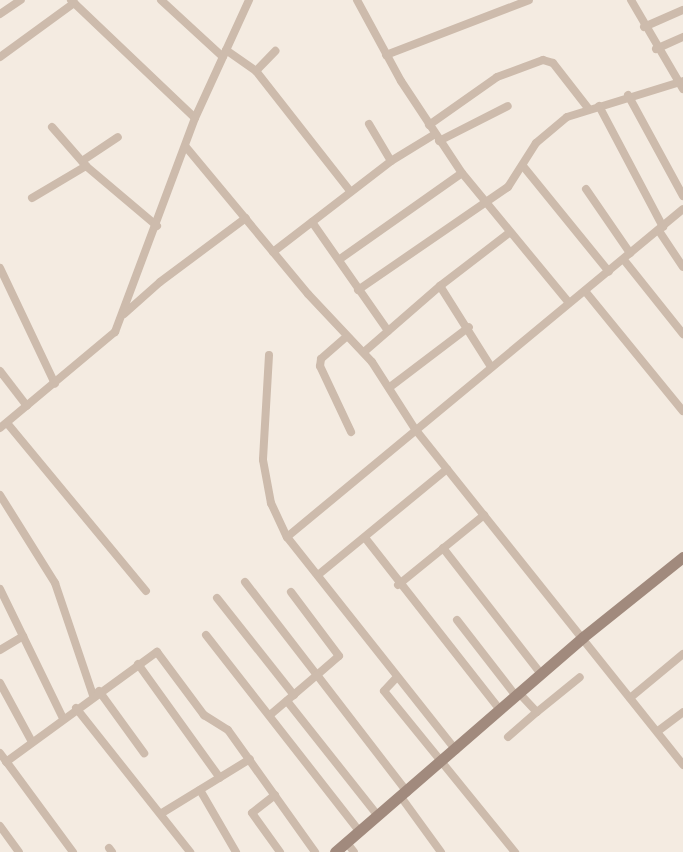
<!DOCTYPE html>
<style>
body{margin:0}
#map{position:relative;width:683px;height:852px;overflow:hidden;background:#f4ebe1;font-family:Manrope,sans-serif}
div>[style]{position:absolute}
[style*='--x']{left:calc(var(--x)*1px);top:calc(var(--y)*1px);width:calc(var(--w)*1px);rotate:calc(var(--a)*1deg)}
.street>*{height:8px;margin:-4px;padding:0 4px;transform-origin:4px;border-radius:4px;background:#cdbbac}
.secondary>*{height:11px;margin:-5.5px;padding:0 5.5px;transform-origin:5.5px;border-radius:5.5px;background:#a18a7d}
span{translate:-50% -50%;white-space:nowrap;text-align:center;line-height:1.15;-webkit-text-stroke:4.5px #fbf5ee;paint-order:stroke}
</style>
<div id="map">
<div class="street">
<div style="--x:71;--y:0;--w:171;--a:43.6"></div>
<div style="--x:161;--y:0;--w:84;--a:42.6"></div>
<div style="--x:357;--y:0;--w:92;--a:61.5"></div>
<div style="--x:401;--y:81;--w:110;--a:56.5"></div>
<div style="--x:462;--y:173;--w:168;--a:50.5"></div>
<div style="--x:631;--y:0;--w:103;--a:59.7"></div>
<div style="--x:0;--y:14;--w:25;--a:-34"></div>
<div style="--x:644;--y:27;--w:43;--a:-23.6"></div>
<div style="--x:656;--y:49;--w:30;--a:-24"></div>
<div style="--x:226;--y:50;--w:37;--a:35"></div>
<div style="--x:256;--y:71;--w:152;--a:51.9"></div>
<div style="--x:386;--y:55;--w:153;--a:-21"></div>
<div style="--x:0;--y:57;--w:92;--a:-36.1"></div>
<div style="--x:256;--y:71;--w:28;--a:-46"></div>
<div style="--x:628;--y:95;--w:115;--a:61.4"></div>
<div style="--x:599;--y:106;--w:137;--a:62.1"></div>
<div style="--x:369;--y:124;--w:43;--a:59.3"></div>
<div style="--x:429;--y:125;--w:83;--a:-35.2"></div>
<div style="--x:497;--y:77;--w:49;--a:-20.3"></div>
<div style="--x:543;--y:60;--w:10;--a:17"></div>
<div style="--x:553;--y:63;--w:57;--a:52.1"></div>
<div style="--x:52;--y:127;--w:52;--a:48.9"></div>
<div style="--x:86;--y:166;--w:93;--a:40.2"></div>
<div style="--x:439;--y:141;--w:77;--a:-26.9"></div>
<div style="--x:186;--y:147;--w:191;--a:50.3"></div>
<div style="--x:308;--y:294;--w:93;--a:46.7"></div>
<div style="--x:372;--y:362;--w:80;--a:57.3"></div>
<div style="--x:415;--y:429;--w:430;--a:51.4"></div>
<div style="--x:82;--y:161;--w:43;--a:-33.7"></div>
<div style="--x:523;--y:166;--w:136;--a:50.9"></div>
<div style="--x:586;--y:189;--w:78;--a:55.5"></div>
<div style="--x:32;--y:198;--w:63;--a:-30.7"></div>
<div style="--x:312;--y:222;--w:133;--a:55.1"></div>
<div style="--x:659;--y:231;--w:43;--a:56.3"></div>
<div style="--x:273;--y:252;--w:149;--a:-37.6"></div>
<div style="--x:391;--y:161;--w:52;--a:-31.5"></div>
<div style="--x:340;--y:259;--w:149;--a:-35.2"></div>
<div style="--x:624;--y:260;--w:95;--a:51.4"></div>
<div style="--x:0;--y:268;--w:128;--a:64.6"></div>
<div style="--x:440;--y:286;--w:96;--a:57.8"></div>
<div style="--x:358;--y:290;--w:182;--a:-34.5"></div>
<div style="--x:508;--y:187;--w:52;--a:-57.5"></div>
<div style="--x:536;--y:143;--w:40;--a:-40"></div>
<div style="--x:567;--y:117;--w:121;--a:-17.2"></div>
<div style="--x:585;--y:291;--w:155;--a:50.8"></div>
<div style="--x:124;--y:314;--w:48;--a:-41.6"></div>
<div style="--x:160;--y:282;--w:107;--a:-36.7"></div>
<div style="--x:346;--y:337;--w:33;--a:139"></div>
<div style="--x:321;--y:359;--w:7;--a:98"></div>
<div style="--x:320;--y:366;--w:73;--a:64.8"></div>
<div style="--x:364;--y:352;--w:101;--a:-41"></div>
<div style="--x:440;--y:286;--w:87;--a:-37.5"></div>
<div style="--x:269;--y:355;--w:105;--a:93.3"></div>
<div style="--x:263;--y:460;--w:44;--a:79.5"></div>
<div style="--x:271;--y:503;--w:38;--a:65"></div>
<div style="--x:287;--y:537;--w:272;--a:51.6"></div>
<div style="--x:0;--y:371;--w:44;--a:52.4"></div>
<div style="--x:390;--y:387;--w:99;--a:-37.2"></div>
<div style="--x:7;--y:423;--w:218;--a:50.4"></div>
<div style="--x:0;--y:428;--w:150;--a:-39.9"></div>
<div style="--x:115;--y:332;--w:228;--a:-69.5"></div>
<div style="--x:195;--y:118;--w:130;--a:-65.4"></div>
<div style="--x:0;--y:495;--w:104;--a:58"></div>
<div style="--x:55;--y:583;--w:118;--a:71.3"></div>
<div style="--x:287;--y:537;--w:514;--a:-39.63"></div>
<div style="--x:366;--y:539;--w:217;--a:51.9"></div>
<div style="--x:443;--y:548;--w:160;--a:52.1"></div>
<div style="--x:318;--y:575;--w:167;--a:-39.4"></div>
<div style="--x:245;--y:582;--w:118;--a:52.3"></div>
<div style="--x:317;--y:675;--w:29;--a:-41"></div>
<div style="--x:339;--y:656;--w:80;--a:-126.9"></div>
<div style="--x:398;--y:585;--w:111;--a:-39.1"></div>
<div style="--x:0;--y:589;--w:144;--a:64"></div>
<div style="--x:217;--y:598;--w:124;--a:51.6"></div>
<div style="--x:457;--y:620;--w:96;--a:52.2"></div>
<div style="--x:206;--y:635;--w:250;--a:52"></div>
<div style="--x:0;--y:650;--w:27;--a:-31"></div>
<div style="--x:138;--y:664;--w:140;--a:54.3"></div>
<div style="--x:397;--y:677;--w:19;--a:133"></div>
<div style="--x:384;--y:691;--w:208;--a:50.9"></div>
<div style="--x:0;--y:683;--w:67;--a:61.5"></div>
<div style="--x:99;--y:691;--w:77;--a:54"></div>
<div style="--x:519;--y:693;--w:26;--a:47"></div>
<div style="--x:537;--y:712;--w:55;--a:-39.1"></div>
<div style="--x:630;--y:698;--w:69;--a:-39.7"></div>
<div style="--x:287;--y:701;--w:147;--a:51.6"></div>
<div style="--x:76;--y:708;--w:184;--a:51.6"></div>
<div style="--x:270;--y:715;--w:62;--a:-40.4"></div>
<div style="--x:317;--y:675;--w:148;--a:52.4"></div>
<div style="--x:658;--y:731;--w:31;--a:-37"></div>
<div style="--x:508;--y:737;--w:38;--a:-41"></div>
<div style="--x:0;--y:753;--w:123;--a:53.6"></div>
<div style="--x:6;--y:762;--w:187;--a:-36.1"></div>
<div style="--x:157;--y:652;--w:79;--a:53.3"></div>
<div style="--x:204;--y:715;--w:28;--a:32"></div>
<div style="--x:228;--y:730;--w:150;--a:54.5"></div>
<div style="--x:200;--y:790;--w:72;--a:59.9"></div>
<div style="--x:275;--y:795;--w:29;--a:142"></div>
<div style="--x:252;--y:813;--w:48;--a:54.3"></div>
<div style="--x:401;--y:797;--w:68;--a:54"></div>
<div style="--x:162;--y:813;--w:103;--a:-31.5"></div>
<div style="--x:0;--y:826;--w:32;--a:54"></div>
<div style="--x:347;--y:843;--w:11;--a:52"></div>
<div style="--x:109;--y:848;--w:5;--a:53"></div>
</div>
<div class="secondary">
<div style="--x:335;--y:852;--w:328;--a:-40.9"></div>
<div style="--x:583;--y:637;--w:128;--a:-38.7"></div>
</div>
</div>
